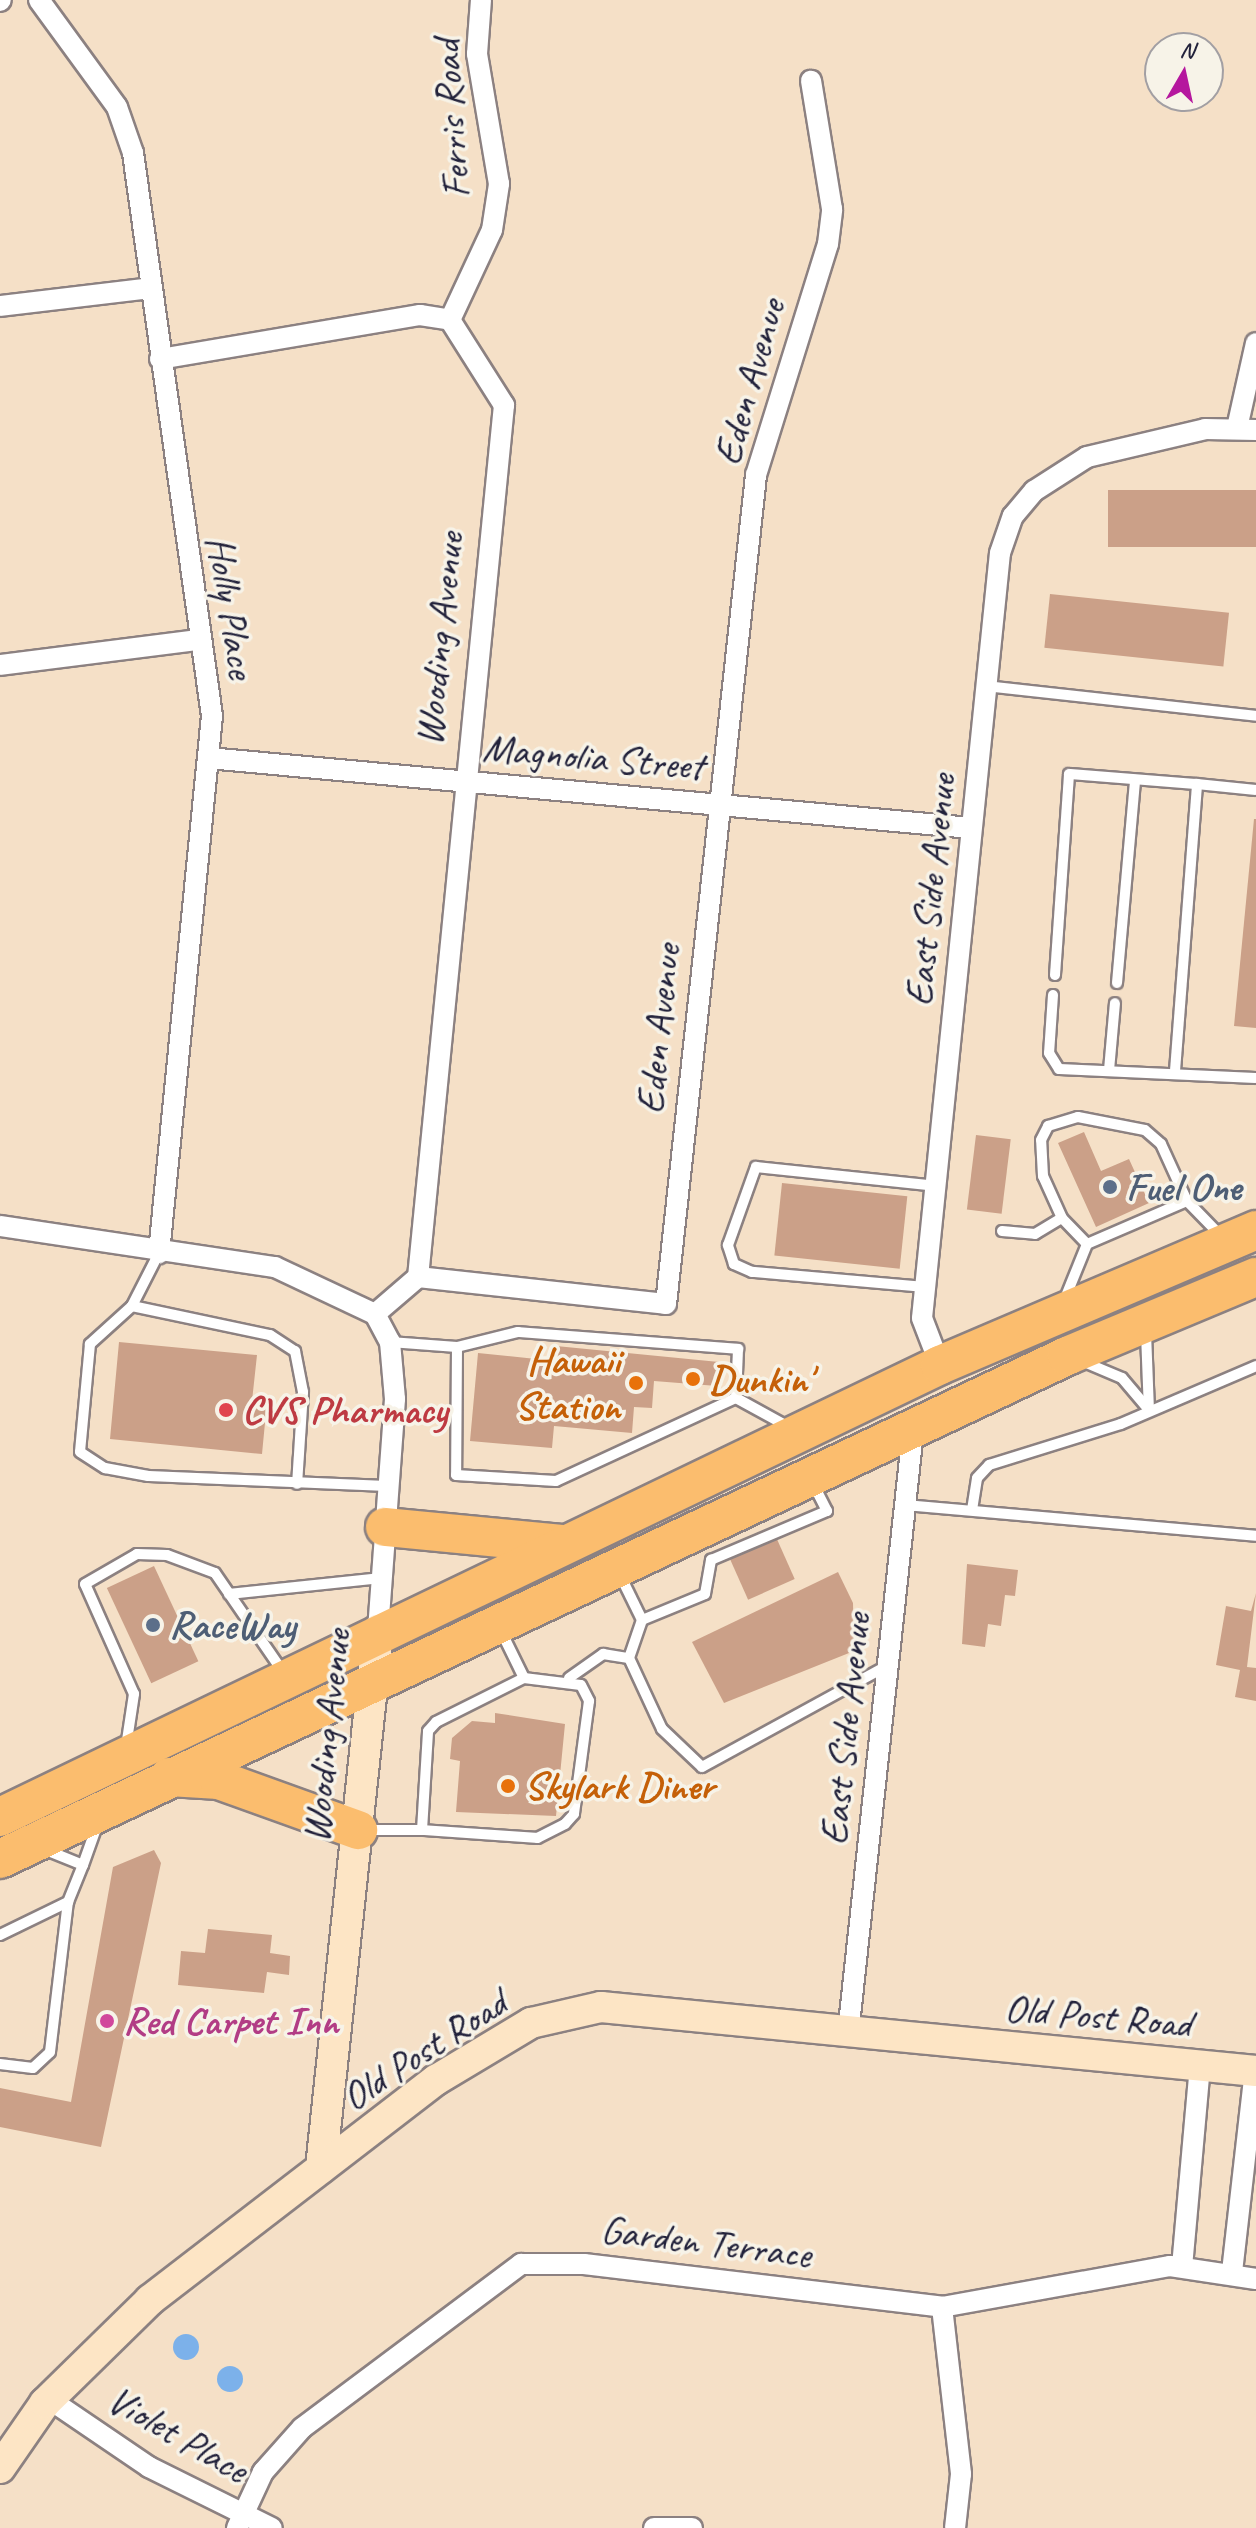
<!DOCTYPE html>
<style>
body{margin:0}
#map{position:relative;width:1256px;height:2528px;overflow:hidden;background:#f5e0c7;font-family:Caveat,sans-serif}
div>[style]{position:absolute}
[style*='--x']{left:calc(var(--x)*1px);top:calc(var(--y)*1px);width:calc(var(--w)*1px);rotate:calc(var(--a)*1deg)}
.water>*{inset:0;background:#7cb1ea}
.round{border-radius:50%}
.building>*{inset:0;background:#cba088;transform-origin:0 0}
.roads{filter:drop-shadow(2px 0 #8c8181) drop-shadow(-2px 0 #8c8181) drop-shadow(0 2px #8c8181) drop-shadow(0 -2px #8c8181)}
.lane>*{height:10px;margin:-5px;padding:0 5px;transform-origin:5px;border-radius:5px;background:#fff}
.street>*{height:20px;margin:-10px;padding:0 10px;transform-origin:10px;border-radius:10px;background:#fff}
.secondary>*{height:30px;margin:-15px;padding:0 15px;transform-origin:15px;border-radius:15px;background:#fde5c5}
.highway>*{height:38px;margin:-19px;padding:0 19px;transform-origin:19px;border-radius:19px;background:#fbbd6e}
.dots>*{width:22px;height:22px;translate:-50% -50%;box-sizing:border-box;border:4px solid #f7f3e8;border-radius:50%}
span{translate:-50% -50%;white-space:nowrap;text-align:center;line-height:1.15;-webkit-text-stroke:7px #f7f3e8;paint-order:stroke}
.street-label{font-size:40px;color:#22223b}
.service-label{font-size:40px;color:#4e5e75;font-weight:700}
.left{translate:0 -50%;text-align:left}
.food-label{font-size:40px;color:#c56008;font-weight:700}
.right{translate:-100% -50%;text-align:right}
.health-label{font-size:40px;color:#be3a42;font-weight:700}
.hotel-label{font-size:40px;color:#b23c85;font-weight:700}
.north{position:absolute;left:1144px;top:32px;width:80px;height:80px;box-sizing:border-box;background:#f7f3e8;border:2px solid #a29fa3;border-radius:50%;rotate:9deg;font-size:22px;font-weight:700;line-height:32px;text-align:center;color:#22223b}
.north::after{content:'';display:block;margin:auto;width:28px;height:36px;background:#b5179e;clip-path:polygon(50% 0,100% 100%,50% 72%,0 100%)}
</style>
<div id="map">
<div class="water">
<div class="round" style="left:173px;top:2334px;width:26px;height:26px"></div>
<div class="round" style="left:217px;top:2366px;width:26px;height:26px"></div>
</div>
<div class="building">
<div style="left:1256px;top:490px;width:57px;height:148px;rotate:90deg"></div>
<div style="left:1050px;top:594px;width:180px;height:54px;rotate:6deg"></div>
<div style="clip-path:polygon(1254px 819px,1256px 819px,1256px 1028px,1234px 1026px)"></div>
<div style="clip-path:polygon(1084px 1132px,1101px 1171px,1129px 1159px,1149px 1203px,1096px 1227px,1058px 1143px)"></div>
<div style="left:976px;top:1135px;width:35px;height:75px;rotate:7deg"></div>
<div style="left:782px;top:1183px;width:126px;height:73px;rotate:6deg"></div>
<div style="clip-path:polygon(119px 1342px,257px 1355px,252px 1401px,267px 1402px,262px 1454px,110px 1439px)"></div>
<div style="clip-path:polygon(556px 1346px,719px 1362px,717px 1386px,654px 1381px,652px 1408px,634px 1407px,632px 1433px,554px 1426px,552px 1448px,470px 1441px,478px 1353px,555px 1361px)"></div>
<div style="left:776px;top:1537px;width:46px;height:51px;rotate:66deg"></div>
<div style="clip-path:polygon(967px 1564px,1018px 1570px,1015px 1596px,1005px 1595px,1001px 1626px,988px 1624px,985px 1647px,962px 1644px)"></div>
<div style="left:154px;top:1566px;width:105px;height:52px;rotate:65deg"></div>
<div style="clip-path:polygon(838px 1572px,853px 1603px,854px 1651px,724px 1703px,692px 1642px)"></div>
<div style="clip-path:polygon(1256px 1593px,1247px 1667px,1256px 1668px,1256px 1701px,1235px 1697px,1240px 1670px,1216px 1665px,1226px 1606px,1251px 1611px)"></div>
<div style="clip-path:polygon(495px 1713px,565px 1724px,556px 1816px,456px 1812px,460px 1761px,450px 1759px,452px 1738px,472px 1721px,495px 1723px)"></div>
<div style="clip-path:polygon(154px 1850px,161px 1863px,101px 2147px,0 2127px,0 2088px,71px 2102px,113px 1867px)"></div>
<div style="clip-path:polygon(208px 1929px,272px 1935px,270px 1953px,290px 1956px,289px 1975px,267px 1972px,264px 1993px,178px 1985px,181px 1951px,205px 1953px)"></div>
</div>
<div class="roads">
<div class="lane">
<div style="--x:986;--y:686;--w:272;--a:6.3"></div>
<div style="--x:1055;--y:975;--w:201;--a:-86"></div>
<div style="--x:1069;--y:774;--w:128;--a:4.5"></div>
<div style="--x:1117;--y:983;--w:204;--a:-84.9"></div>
<div style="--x:1053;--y:995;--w:58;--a:93.9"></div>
<div style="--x:1049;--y:1053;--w:19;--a:58"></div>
<div style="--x:1059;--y:1069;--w:197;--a:2.6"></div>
<div style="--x:1109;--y:1070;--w:67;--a:-84.9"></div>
<div style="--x:1175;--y:1071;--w:288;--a:-85.6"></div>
<div style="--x:1197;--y:784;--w:59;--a:5.8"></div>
<div style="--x:1002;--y:1231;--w:33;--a:5"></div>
<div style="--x:1035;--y:1234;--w:31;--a:-31"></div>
<div style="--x:1087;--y:1244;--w:36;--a:-134"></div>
<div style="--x:1062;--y:1218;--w:46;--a:-114.3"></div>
<div style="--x:1043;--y:1176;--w:36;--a:-93"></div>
<div style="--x:1041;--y:1140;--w:16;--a:-63"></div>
<div style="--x:1048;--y:1126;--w:31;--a:-17"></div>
<div style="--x:1078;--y:1117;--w:68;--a:11"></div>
<div style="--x:1145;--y:1130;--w:21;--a:41"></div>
<div style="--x:1161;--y:1144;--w:63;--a:65.5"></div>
<div style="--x:1187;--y:1201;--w:49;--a:45.8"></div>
<div style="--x:1087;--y:1244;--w:109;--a:-23.3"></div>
<div style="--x:159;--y:1253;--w:59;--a:117"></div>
<div style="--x:132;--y:1306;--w:57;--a:137.9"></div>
<div style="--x:90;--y:1344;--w:108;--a:95.3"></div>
<div style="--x:80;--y:1452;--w:30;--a:33"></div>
<div style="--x:105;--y:1468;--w:44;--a:10.5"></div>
<div style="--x:148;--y:1476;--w:240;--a:2.4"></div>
<div style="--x:925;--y:1287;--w:174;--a:-175"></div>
<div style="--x:752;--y:1272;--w:20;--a:-156"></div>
<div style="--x:734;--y:1264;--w:20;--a:-108"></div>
<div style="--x:728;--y:1245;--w:83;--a:-70.3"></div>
<div style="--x:756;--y:1167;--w:182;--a:6"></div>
<div style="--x:1064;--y:1301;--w:61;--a:-68"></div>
<div style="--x:132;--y:1306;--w:141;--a:11.9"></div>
<div style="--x:270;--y:1335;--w:30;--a:33"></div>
<div style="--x:295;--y:1351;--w:42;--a:79"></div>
<div style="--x:303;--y:1392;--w:92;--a:93.7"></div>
<div style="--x:1146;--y:1333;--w:77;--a:87.8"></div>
<div style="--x:390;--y:1342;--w:67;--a:4.3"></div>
<div style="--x:457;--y:1347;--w:128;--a:90.4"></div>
<div style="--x:456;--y:1475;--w:100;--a:3.4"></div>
<div style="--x:556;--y:1481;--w:198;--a:-24.8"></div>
<div style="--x:736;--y:1398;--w:60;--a:28.7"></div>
<div style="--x:457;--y:1347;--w:63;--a:-13.8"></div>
<div style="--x:518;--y:1332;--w:221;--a:4.4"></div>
<div style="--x:738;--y:1349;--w:49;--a:92.3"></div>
<div style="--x:1084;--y:1362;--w:41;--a:22.8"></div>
<div style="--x:1122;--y:1378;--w:42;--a:49.8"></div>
<div style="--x:905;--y:1505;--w:352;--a:5"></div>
<div style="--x:972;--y:1510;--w:32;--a:-81"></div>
<div style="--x:977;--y:1478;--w:18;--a:-47"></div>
<div style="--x:989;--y:1465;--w:138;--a:-17.3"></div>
<div style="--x:1121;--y:1424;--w:147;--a:-23.2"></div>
<div style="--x:620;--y:1575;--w:50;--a:63.9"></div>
<div style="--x:229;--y:1594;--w:153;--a:-6"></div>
<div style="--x:501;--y:1631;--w:52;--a:63.9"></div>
<div style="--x:629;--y:1658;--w:40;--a:-71.1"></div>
<div style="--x:642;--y:1620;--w:68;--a:-22.4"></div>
<div style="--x:705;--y:1594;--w:35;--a:-80"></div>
<div style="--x:711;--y:1560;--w:126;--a:-22.9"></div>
<div style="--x:827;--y:1511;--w:31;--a:-117"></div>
<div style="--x:569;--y:1678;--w:42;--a:-35.2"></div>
<div style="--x:603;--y:1654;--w:26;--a:9"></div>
<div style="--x:629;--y:1658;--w:78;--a:65.1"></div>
<div style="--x:662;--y:1729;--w:55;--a:43.5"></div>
<div style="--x:702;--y:1767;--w:212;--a:-28.7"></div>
<div style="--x:126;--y:1747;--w:54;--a:-81.4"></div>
<div style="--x:134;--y:1694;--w:120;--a:-114"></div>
<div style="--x:85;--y:1584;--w:60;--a:-30"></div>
<div style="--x:137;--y:1554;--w:30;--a:2"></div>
<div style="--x:167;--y:1555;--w:51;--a:20.6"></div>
<div style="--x:215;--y:1573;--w:120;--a:55.5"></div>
<div style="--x:364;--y:1830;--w:58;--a:0"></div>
<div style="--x:422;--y:1830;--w:99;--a:-86.5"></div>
<div style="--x:428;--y:1731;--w:12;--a:-48"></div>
<div style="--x:436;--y:1722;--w:98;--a:-26.6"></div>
<div style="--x:524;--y:1678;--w:57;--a:7"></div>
<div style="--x:581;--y:1685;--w:18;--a:63"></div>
<div style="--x:589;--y:1701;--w:114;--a:97.6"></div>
<div style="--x:574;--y:1814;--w:13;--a:132"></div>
<div style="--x:565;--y:1824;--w:31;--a:153"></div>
<div style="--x:537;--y:1838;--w:115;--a:-176"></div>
<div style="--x:41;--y:1848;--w:45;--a:22"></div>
<div style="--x:83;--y:1865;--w:48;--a:-70.4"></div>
<div style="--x:0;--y:1935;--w:76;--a:-25.9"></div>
<div style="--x:68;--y:1902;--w:40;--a:-68"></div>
<div style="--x:0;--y:2064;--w:33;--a:7"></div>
<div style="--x:33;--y:2068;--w:23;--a:-43"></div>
<div style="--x:50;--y:2052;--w:151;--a:-83.2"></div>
</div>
<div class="street">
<div style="--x:39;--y:0;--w:132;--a:53.9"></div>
<div style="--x:117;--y:107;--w:49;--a:70.8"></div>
<div style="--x:133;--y:153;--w:569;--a:82.01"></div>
<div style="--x:212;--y:716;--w:540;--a:95.64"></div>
<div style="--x:0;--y:1;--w:1;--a:-45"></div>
<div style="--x:0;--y:306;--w:152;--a:-6.8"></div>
<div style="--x:450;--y:320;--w:99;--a:-65"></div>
<div style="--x:492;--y:230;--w:47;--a:-81.3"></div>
<div style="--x:499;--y:184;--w:132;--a:-99.6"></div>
<div style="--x:477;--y:54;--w:54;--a:-85.8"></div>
<div style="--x:160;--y:359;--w:264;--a:-9.6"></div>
<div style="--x:420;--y:315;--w:30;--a:9"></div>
<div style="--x:450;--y:320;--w:101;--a:57.6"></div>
<div style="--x:504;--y:405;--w:876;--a:95.63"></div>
<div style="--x:1237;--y:428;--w:87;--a:-77.4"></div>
<div style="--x:0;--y:665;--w:200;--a:-7.2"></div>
<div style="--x:208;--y:758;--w:766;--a:5.24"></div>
<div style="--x:0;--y:1226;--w:278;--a:8.5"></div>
<div style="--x:275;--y:1267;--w:110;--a:25.2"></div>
<div style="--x:375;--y:1314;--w:57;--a:-40.7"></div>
<div style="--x:418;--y:1277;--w:249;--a:6.2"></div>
<div style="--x:666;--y:1304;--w:834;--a:-83.8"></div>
<div style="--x:756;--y:475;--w:242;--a:-72.7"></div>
<div style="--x:828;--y:244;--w:35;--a:-83"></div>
<div style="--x:832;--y:209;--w:130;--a:-99.3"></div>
<div style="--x:375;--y:1314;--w:32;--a:62"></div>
<div style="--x:390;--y:1342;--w:57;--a:85"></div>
<div style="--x:395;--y:1399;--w:232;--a:94.2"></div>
<div style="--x:940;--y:1365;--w:50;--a:-111"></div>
<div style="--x:922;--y:1318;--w:769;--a:-84.18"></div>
<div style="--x:1000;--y:553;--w:39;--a:-71"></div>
<div style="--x:1013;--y:516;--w:33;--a:-50"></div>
<div style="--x:1034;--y:491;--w:63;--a:-32.7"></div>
<div style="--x:1087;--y:457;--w:121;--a:-13.3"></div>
<div style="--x:1205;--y:429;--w:51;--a:1.1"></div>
<div style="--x:848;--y:2034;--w:605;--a:-83.84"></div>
<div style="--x:1182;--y:2267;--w:203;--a:-84.9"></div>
<div style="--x:1232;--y:2272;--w:202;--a:-83.5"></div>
<div style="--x:942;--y:2307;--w:168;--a:83.5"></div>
<div style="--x:961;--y:2474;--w:54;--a:96.3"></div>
<div style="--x:49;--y:2399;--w:121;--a:34.2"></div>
<div style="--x:149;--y:2467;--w:137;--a:26.4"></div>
<div style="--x:237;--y:2528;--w:62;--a:-65.1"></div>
<div style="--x:263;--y:2472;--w:59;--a:-48.4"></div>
<div style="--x:302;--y:2428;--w:274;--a:-36.8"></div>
<div style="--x:521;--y:2264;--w:63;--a:0"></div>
<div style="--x:584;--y:2264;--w:361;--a:6.8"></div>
<div style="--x:942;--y:2307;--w:232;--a:-10.2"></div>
<div style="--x:1170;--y:2266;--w:87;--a:8.6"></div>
<div style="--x:654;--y:2528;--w:38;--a:0"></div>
</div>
<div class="secondary">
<div style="--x:321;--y:2168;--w:541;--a:-83.95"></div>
<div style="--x:0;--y:2468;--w:79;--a:-55.3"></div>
<div style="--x:45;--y:2403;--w:147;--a:-44.4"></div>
<div style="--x:150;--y:2300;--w:361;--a:-37.6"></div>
<div style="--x:436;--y:2080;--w:111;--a:-31"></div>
<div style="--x:531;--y:2023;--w:72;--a:-12.9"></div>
<div style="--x:601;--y:2007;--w:658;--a:5.58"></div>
</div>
<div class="highway">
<div style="--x:385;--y:1527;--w:177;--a:5.5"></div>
<div style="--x:169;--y:1777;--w:50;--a:3.4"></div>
<div style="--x:219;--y:1780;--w:148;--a:19.8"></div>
<div style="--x:0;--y:1817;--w:1043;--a:-25.68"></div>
<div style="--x:940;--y:1365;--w:344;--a:-23.1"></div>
<div style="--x:0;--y:1859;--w:1180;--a:-25.24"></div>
<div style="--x:1067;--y:1356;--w:205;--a:-22.7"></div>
</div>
</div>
<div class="dots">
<div style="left:1110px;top:1187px;background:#5c6f8a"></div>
<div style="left:693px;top:1379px;background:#e8710a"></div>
<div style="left:636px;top:1383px;background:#e8710a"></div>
<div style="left:226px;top:1410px;background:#e0444e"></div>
<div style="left:153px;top:1625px;background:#5c6f8a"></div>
<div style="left:508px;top:1786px;background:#e8710a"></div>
<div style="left:107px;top:2021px;background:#d1479c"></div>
</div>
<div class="street-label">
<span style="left:451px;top:119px;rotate:-94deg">Ferris Road</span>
<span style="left:749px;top:382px;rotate:-74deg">Eden Avenue</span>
<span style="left:231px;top:607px;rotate:81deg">Holly Place</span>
<span style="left:439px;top:639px;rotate:-84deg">Wooding Avenue</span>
<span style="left:593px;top:757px;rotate:5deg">Magnolia Street</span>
<span style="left:930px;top:890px;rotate:-84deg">East Side Avenue</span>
<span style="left:658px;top:1029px;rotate:-84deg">Eden Avenue</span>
<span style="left:845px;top:1729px;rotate:-84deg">East Side Avenue</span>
<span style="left:326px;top:1736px;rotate:-84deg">Wooding Avenue</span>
<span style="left:1098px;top:2016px;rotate:5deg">Old Post Road</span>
<span style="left:424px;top:2050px;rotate:-33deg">Old Post Road</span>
<span style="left:706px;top:2242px;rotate:7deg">Garden Terrace</span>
<span style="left:178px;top:2434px;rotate:30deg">Violet Place</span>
</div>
<div class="service-label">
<span class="left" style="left:1126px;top:1187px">Fuel One</span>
<span class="left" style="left:169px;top:1625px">RaceWay</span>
</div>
<div class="food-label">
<span class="right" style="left:620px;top:1383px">Hawaii<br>Station</span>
<span class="left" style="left:709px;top:1379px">Dunkin'</span>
<span class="left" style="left:524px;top:1786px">Skylark Diner</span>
</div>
<div class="health-label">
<span class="left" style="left:242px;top:1410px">CVS Pharmacy</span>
</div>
<div class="hotel-label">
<span class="left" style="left:123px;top:2021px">Red Carpet Inn</span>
</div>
<div class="north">N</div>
</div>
